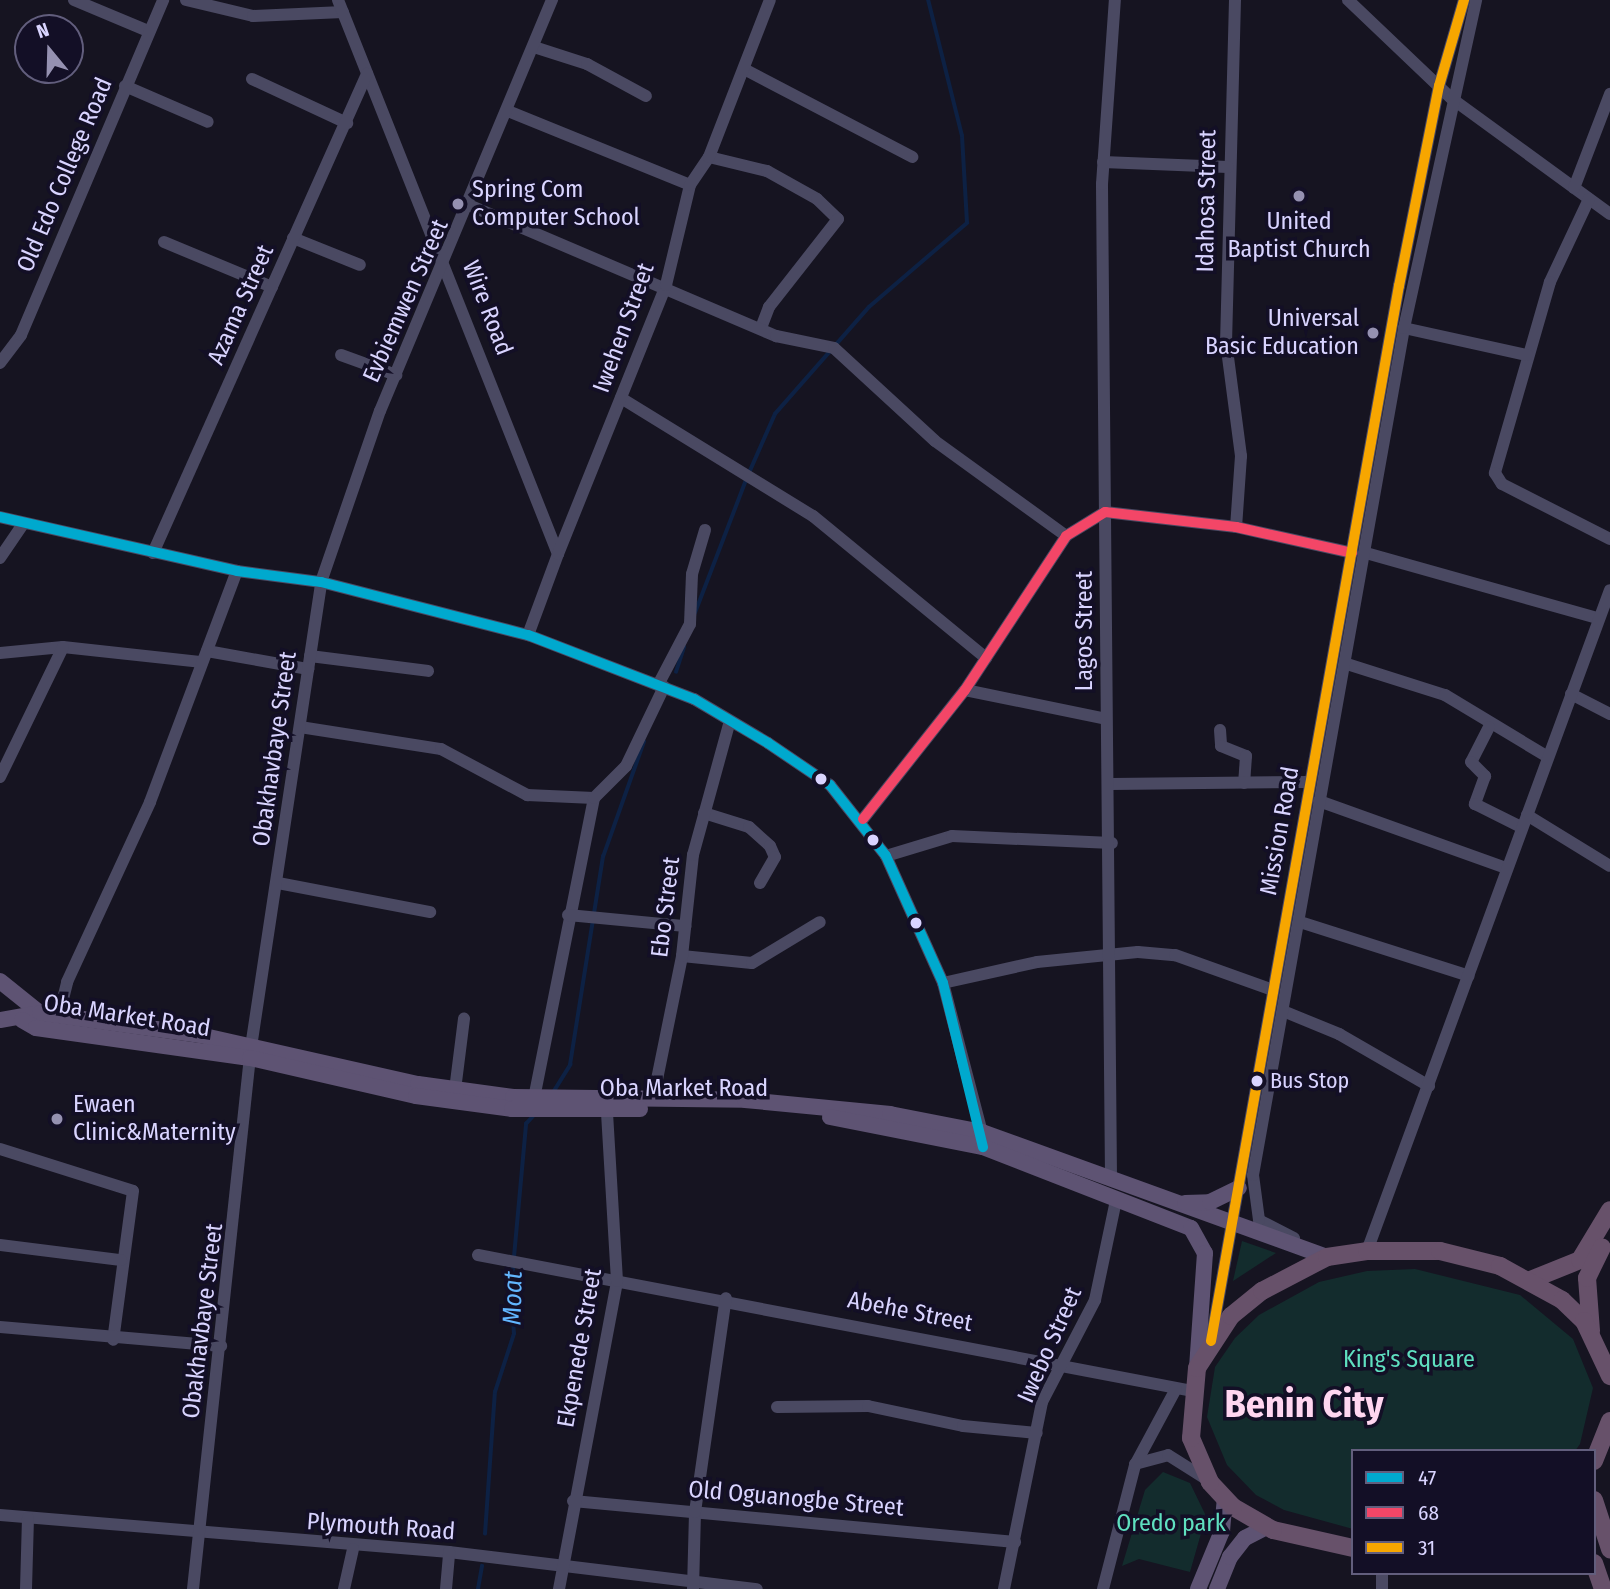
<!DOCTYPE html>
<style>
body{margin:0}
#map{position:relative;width:1610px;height:1589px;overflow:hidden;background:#161421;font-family:"Fira Sans Condensed",sans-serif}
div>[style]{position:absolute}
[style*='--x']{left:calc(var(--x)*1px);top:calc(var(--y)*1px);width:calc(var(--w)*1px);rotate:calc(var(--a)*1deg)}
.green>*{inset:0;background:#132c2d}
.stream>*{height:3.5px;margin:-1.75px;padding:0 1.75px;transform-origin:1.75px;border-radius:1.75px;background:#0d2144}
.minor>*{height:12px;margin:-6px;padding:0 6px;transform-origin:6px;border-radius:6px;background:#4a4962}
.major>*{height:16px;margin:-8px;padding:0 8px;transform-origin:8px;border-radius:8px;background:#5e5373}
.highway>*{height:18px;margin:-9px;padding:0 9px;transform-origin:9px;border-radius:9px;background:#67516a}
.bus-1>*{height:10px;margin:-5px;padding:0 5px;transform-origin:5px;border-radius:5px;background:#00a9ce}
.bus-2>*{height:10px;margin:-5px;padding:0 5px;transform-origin:5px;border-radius:5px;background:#f34667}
.bus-3>*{height:10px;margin:-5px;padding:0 5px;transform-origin:5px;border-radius:5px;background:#f7a600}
.dots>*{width:19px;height:19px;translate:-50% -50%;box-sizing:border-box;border:4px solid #130f26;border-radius:50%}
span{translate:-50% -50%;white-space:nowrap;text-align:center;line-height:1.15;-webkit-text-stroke:7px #130f26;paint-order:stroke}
.bus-label{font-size:22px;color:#d9d4ff}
.left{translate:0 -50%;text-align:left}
.street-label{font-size:24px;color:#d9d4ff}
.poi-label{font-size:24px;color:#d9d4ff}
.right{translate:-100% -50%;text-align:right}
.park-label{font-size:24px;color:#5fe0c0}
.water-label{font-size:26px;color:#62b6ff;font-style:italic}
.town-label{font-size:38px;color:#ffd6f0;font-weight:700}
.legend{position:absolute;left:1351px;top:1449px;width:245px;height:126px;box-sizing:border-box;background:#130f26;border:2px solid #625e7d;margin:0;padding:9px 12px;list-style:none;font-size:21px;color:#d9d4ff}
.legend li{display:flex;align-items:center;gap:14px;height:35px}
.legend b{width:35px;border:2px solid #625e7d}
.north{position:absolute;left:14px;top:14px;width:70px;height:70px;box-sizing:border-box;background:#130f26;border:2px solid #625e7d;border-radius:50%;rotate:341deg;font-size:19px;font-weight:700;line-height:28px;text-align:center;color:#d9d4ff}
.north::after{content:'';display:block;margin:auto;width:24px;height:32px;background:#9591b1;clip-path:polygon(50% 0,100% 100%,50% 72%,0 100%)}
</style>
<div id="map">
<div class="green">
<div style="clip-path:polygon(1242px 1241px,1276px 1253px,1233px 1281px)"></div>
<div style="clip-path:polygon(1415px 1269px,1520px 1295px,1573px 1339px,1593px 1388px,1580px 1444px,1575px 1451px,1353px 1451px,1353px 1529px,1284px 1510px,1256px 1495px,1227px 1465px,1207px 1417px,1215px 1367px,1235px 1338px,1259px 1315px,1319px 1282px,1367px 1271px)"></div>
<div style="clip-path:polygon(1163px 1472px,1190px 1483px,1206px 1516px,1190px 1572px,1139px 1559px,1122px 1566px,1145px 1490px)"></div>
</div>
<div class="stream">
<div style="--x:749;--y:473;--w:64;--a:-66.2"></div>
<div style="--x:775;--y:414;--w:142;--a:-48.7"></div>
<div style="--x:869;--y:307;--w:129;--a:-40.6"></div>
<div style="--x:967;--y:223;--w:87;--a:-93.3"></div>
<div style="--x:962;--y:136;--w:140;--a:-104"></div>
<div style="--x:695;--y:613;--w:142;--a:-69"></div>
<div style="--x:676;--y:672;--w:26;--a:-72"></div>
<div style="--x:554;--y:1091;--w:31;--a:-58"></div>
<div style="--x:570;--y:1065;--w:211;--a:-81"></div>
<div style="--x:603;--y:857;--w:122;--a:-70.4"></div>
<div style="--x:485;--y:1534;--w:142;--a:-86"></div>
<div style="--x:495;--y:1392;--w:61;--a:-71.9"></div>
<div style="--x:514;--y:1334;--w:44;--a:-93.9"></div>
<div style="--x:511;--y:1290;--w:167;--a:-84.8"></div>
<div style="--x:526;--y:1124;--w:13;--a:-48"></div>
<div style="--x:478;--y:1589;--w:23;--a:-80"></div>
</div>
<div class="minor">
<div style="--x:74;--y:0;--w:80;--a:22.7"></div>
<div style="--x:186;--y:0;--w:69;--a:13.4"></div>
<div style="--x:253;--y:16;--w:90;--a:-2.5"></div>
<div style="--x:338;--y:0;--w:596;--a:68.34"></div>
<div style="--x:558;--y:554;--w:86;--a:110.3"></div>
<div style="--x:1235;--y:0;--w:342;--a:91.5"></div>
<div style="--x:1226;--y:342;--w:115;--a:82.5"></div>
<div style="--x:1241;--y:456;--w:71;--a:94"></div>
<div style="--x:1348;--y:0;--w:142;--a:43.6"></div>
<div style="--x:1451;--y:98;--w:197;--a:36.1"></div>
<div style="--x:534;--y:47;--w:56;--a:17.8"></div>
<div style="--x:587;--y:64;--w:67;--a:28.5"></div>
<div style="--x:744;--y:69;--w:190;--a:27.6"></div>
<div style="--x:252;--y:79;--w:105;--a:24.9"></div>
<div style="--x:125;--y:86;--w:90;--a:23.4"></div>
<div style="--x:508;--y:111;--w:196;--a:22.1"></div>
<div style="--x:709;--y:157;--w:60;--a:13.6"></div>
<div style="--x:767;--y:171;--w:57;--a:29.2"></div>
<div style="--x:817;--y:199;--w:29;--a:44"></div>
<div style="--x:838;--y:219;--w:112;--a:128.1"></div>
<div style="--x:769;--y:307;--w:22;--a:111"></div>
<div style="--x:1103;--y:162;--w:125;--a:2.3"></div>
<div style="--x:1574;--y:188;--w:101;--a:-69"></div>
<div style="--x:1589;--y:199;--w:92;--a:115.2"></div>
<div style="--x:1550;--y:282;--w:199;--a:106.1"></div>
<div style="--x:1495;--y:473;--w:13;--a:58"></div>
<div style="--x:1502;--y:484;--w:121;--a:27"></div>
<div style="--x:471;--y:206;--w:332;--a:23.1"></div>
<div style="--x:776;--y:336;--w:59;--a:11.7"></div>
<div style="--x:834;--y:348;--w:137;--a:42.6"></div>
<div style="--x:935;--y:441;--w:162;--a:35.9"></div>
<div style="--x:293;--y:238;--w:72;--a:21.9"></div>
<div style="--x:164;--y:242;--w:117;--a:22.6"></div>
<div style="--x:1404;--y:328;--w:126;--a:12.4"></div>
<div style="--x:341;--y:355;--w:59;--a:20"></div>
<div style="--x:0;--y:363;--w:35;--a:-53"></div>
<div style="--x:21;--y:335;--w:364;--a:-67"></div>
<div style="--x:621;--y:398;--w:225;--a:31.6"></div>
<div style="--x:813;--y:516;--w:224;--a:39.4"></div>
<div style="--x:0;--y:517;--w:243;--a:12.8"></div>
<div style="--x:237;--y:571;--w:85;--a:7.5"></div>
<div style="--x:321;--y:582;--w:214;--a:14.4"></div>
<div style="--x:528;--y:635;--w:178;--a:21.1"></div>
<div style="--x:694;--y:699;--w:86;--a:30.7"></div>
<div style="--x:768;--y:743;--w:75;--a:34.1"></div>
<div style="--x:830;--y:785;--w:90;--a:51.7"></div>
<div style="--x:886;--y:856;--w:139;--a:65.8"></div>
<div style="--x:943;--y:983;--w:159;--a:75.4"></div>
<div style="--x:153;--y:553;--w:525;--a:-65.93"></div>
<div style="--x:1366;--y:553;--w:241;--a:15.7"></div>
<div style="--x:558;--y:554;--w:290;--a:-68.1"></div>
<div style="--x:666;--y:285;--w:103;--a:-76.5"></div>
<div style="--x:690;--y:185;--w:34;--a:-56"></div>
<div style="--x:709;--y:157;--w:168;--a:-68.8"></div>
<div style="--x:0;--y:558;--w:41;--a:-55.9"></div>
<div style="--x:207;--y:651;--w:103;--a:10.1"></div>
<div style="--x:0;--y:653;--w:63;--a:-5.4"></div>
<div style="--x:63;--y:647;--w:140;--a:6.2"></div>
<div style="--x:310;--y:656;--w:119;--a:7.2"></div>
<div style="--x:1347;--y:664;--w:103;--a:17.6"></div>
<div style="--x:1445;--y:695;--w:118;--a:31.1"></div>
<div style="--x:658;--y:685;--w:69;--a:-62.3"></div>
<div style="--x:690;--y:624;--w:50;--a:-87.7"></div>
<div style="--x:692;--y:574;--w:46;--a:-73.5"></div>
<div style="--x:965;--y:690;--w:144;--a:11.6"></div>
<div style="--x:1571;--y:694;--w:44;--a:27.1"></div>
<div style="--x:300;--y:727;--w:143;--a:8.9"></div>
<div style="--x:441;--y:749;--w:98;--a:28.1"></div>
<div style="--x:527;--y:795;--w:67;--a:2.6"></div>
<div style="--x:594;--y:798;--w:306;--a:101.3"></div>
<div style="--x:1489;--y:727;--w:39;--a:117"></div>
<div style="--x:1471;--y:762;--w:20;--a:45"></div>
<div style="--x:1485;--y:776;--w:30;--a:110"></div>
<div style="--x:1475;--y:804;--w:49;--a:26.6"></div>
<div style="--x:1220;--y:730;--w:16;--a:86"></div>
<div style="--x:1221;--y:746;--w:27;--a:22"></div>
<div style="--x:1246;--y:756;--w:27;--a:94"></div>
<div style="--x:0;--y:777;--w:144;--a:-64.1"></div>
<div style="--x:1111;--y:784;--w:199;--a:-0.6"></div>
<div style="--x:594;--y:798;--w:45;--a:-45"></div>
<div style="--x:626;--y:766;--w:88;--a:-64.3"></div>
<div style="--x:1319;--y:801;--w:199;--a:19.7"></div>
<div style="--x:704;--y:813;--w:47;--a:17.3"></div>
<div style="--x:749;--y:827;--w:28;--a:42"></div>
<div style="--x:770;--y:846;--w:12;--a:66"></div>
<div style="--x:775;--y:857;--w:30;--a:120"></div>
<div style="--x:1527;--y:815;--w:97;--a:31.6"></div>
<div style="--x:863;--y:819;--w:164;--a:-51.7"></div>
<div style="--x:965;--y:690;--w:184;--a:-56.7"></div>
<div style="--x:1066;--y:536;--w:46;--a:-31.6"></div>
<div style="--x:1105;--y:512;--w:132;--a:6.5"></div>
<div style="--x:1236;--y:527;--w:119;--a:12.6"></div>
<div style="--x:886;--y:856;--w:69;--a:-16.9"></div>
<div style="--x:952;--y:836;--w:160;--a:2.5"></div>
<div style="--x:278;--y:883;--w:155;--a:10.8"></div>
<div style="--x:568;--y:915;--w:118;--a:5.4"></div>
<div style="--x:1300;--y:922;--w:177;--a:17.7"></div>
<div style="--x:682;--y:956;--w:70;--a:5.7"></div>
<div style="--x:752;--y:963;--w:79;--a:-31.1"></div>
<div style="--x:943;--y:983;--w:96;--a:-12.6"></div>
<div style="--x:1037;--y:962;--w:101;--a:-5.7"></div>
<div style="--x:1138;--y:952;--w:37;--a:5"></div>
<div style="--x:1175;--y:955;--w:104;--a:19.7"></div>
<div style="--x:1283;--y:1011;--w:61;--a:22.3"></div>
<div style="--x:1339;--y:1034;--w:104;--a:30"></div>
<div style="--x:59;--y:1015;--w:34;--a:-76"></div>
<div style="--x:67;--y:982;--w:198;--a:-65.2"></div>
<div style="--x:150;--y:802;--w:247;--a:-69.4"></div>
<div style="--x:455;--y:1090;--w:72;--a:-82.8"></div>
<div style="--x:653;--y:1099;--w:146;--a:-78.5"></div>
<div style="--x:682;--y:956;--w:102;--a:-83.8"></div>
<div style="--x:693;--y:855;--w:139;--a:-74.6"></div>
<div style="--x:0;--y:1149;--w:139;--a:17.5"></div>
<div style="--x:133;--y:1191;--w:150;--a:97.6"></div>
<div style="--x:1111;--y:1178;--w:994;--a:-90.52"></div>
<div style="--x:1102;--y:184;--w:184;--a:-86"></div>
<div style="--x:1294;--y:1238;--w:39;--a:-153"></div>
<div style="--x:1259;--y:1220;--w:45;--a:-97.6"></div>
<div style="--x:1253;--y:1175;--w:860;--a:-79.89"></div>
<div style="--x:1404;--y:328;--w:336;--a:-77.6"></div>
<div style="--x:0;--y:1245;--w:122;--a:7.1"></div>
<div style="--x:1367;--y:1251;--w:704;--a:-69.82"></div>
<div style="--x:478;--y:1255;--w:728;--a:10.77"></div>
<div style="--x:0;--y:1327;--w:222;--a:4.9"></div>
<div style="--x:1211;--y:1341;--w:1072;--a:-79.9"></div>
<div style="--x:1399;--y:286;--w:204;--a:-78.7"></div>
<div style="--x:1439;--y:86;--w:90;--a:-73.8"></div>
<div style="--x:777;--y:1407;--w:91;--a:-0.6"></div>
<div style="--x:868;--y:1406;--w:97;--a:11.9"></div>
<div style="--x:963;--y:1426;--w:74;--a:5.4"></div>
<div style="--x:1135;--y:1464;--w:34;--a:-15"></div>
<div style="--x:1168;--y:1455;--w:45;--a:32.3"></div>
<div style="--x:573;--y:1501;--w:444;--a:5.3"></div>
<div style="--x:0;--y:1515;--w:451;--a:4.7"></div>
<div style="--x:449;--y:1552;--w:310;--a:6.9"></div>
<div style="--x:1382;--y:1573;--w:16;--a:90"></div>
<div style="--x:26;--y:1589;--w:71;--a:-88.4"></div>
<div style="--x:193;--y:1589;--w:545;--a:-83.89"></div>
<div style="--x:251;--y:1047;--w:470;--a:-81.4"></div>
<div style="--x:321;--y:582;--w:181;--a:-71"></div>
<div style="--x:380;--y:411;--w:446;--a:-67.3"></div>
<div style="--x:344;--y:1589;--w:41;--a:-77.3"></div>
<div style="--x:446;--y:1589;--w:37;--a:-85"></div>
<div style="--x:559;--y:1589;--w:313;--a:-79.3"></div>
<div style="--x:617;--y:1281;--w:170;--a:-93.4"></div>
<div style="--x:693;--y:1589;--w:77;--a:-88.5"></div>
<div style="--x:695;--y:1512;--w:216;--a:-81.8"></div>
<div style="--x:1004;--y:1589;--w:191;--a:-78.5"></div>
<div style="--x:1042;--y:1402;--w:115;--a:-62.5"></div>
<div style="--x:1095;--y:1300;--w:102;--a:-78.1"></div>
<div style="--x:1103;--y:1589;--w:128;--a:-75.5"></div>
<div style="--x:1135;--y:1465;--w:86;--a:-61.7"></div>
</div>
<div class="major">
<div style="--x:0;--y:981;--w:51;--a:38.7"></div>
<div style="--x:0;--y:1020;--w:41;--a:-9.9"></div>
<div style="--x:40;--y:1013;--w:162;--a:7.8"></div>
<div style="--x:200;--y:1035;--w:223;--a:12.7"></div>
<div style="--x:418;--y:1084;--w:96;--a:7.8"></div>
<div style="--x:513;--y:1097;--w:232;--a:0.7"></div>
<div style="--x:745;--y:1100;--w:146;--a:5.5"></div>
<div style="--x:890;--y:1114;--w:94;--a:11.1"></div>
<div style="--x:982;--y:1132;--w:367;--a:19.9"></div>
<div style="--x:22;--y:1020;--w:16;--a:30"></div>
<div style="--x:36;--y:1028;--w:216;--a:8"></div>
<div style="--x:250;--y:1058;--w:170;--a:12.9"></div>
<div style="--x:416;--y:1096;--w:97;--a:7.7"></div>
<div style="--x:512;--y:1109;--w:128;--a:0"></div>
<div style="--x:830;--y:1117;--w:156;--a:11.1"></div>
<div style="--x:983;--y:1147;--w:223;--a:21.3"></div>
<div style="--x:1191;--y:1228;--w:29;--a:61"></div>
<div style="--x:1205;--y:1253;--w:115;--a:94"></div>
<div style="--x:1185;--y:1203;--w:25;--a:-2"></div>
<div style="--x:1210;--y:1202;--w:32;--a:-26"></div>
<div style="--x:1198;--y:1589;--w:63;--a:-67.5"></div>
<div style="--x:1222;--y:1531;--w:33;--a:-85"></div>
<div style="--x:1217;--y:1589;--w:35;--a:-68"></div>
<div style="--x:1230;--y:1557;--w:24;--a:-52"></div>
<div style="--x:1245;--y:1538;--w:25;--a:-27"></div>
</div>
<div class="highway">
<div style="--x:1528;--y:1281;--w:56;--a:-22"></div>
<div style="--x:1580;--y:1260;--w:58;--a:-59"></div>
<div style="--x:1591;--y:1331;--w:53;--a:-94.3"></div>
<div style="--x:1587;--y:1278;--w:34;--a:-64"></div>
<div style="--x:1594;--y:1461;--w:43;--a:-68.2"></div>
<div style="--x:1594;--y:1500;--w:52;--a:71.9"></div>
<div style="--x:1353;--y:1548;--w:82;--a:-167.3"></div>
<div style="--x:1273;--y:1530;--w:46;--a:-150.1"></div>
<div style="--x:1233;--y:1507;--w:34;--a:-133"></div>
<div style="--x:1210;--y:1482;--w:48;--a:-113.4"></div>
<div style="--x:1191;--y:1438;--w:70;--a:-85.1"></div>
<div style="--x:1197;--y:1368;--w:62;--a:-56.8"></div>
<div style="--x:1231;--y:1316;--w:40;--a:-39"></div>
<div style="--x:1262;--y:1291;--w:73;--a:-27.6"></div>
<div style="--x:1327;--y:1257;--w:40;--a:-8.5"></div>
<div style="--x:1367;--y:1251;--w:73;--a:0"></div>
<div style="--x:1440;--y:1251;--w:62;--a:14"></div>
<div style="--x:1500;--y:1266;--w:71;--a:28.7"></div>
<div style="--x:1562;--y:1300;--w:30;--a:44"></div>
<div style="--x:1584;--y:1321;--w:61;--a:64.7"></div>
<div style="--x:1594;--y:1563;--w:28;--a:71"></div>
</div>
<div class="bus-1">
<div style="--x:0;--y:517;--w:243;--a:12.8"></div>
<div style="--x:237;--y:571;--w:85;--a:7.5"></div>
<div style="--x:321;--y:582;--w:214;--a:14.4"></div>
<div style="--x:528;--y:635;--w:178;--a:21.1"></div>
<div style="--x:694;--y:699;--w:86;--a:30.7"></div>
<div style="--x:768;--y:743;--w:75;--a:34.1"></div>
<div style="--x:830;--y:785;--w:90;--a:51.7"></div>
<div style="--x:886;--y:856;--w:139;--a:65.8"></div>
<div style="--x:943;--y:983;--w:169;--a:76.3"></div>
</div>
<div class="bus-2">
<div style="--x:863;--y:819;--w:164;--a:-51.7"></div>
<div style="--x:965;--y:690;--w:184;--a:-56.7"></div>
<div style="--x:1066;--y:536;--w:46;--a:-31.6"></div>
<div style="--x:1105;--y:512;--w:132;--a:6.5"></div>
<div style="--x:1236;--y:527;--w:119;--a:12.6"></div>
</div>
<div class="bus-3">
<div style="--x:1211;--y:1341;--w:1072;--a:-79.9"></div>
<div style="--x:1399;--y:286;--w:204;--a:-78.7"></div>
<div style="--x:1439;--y:86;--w:90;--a:-73.8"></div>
</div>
<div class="dots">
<div style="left:1299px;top:196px;background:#9591b1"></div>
<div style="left:458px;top:204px;background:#9591b1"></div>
<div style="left:1373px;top:333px;background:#9591b1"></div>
<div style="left:821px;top:779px;background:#d9d4ff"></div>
<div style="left:873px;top:840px;background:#d9d4ff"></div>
<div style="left:916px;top:923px;background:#d9d4ff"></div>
<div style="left:1257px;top:1081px;background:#d9d4ff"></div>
<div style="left:57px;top:1119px;background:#9591b1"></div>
</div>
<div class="bus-label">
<span class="left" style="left:1270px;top:1081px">Bus Stop</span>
</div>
<div class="street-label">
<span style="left:65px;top:175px;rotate:-67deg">Old Edo College Road</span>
<span style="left:1207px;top:201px;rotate:-89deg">Idahosa Street</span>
<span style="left:406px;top:301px;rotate:-66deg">Evbiemwen Street</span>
<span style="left:241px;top:305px;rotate:-66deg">Azama Street</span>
<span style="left:487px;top:308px;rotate:69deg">Wire Road</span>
<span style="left:624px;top:328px;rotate:-70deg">Iwehen Street</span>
<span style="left:1085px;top:631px;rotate:-90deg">Lagos Street</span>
<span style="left:275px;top:749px;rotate:-82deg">Obakhavbaye Street</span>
<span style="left:1280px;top:831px;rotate:-80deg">Mission Road</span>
<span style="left:666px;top:907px;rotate:-83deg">Ebo Street</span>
<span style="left:127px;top:1016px;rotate:9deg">Oba Market Road</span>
<span style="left:684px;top:1089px">Oba Market Road</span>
<span style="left:910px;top:1312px;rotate:11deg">Abehe Street</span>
<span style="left:203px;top:1321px;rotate:-83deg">Obakhavbaye Street</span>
<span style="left:1050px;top:1345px;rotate:-66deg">Iwebo Street</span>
<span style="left:580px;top:1348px;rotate:-80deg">Ekpenede Street</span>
<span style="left:796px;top:1499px;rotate:5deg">Old Oguanogbe Street</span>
<span style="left:381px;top:1527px;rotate:4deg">Plymouth Road</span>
</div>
<div class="poi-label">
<span class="left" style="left:472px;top:204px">Spring Com<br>Computer School</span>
<span style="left:1299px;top:236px">United<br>Baptist Church</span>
<span class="right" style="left:1359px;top:333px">Universal<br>Basic Education</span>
<span class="left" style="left:73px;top:1119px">Ewaen<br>Clinic&amp;Maternity</span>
</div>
<div class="park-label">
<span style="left:1409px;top:1360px">King's Square</span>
<span style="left:1171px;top:1524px">Oredo park</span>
</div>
<div class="water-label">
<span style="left:513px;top:1298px;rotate:-89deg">Moat</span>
</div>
<div class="town-label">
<span style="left:1304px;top:1405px">Benin City</span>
</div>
<ul class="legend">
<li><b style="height:9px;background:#00a9ce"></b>47</li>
<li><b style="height:9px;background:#f34667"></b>68</li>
<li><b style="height:9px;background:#f7a600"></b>31</li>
</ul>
<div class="north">N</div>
</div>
